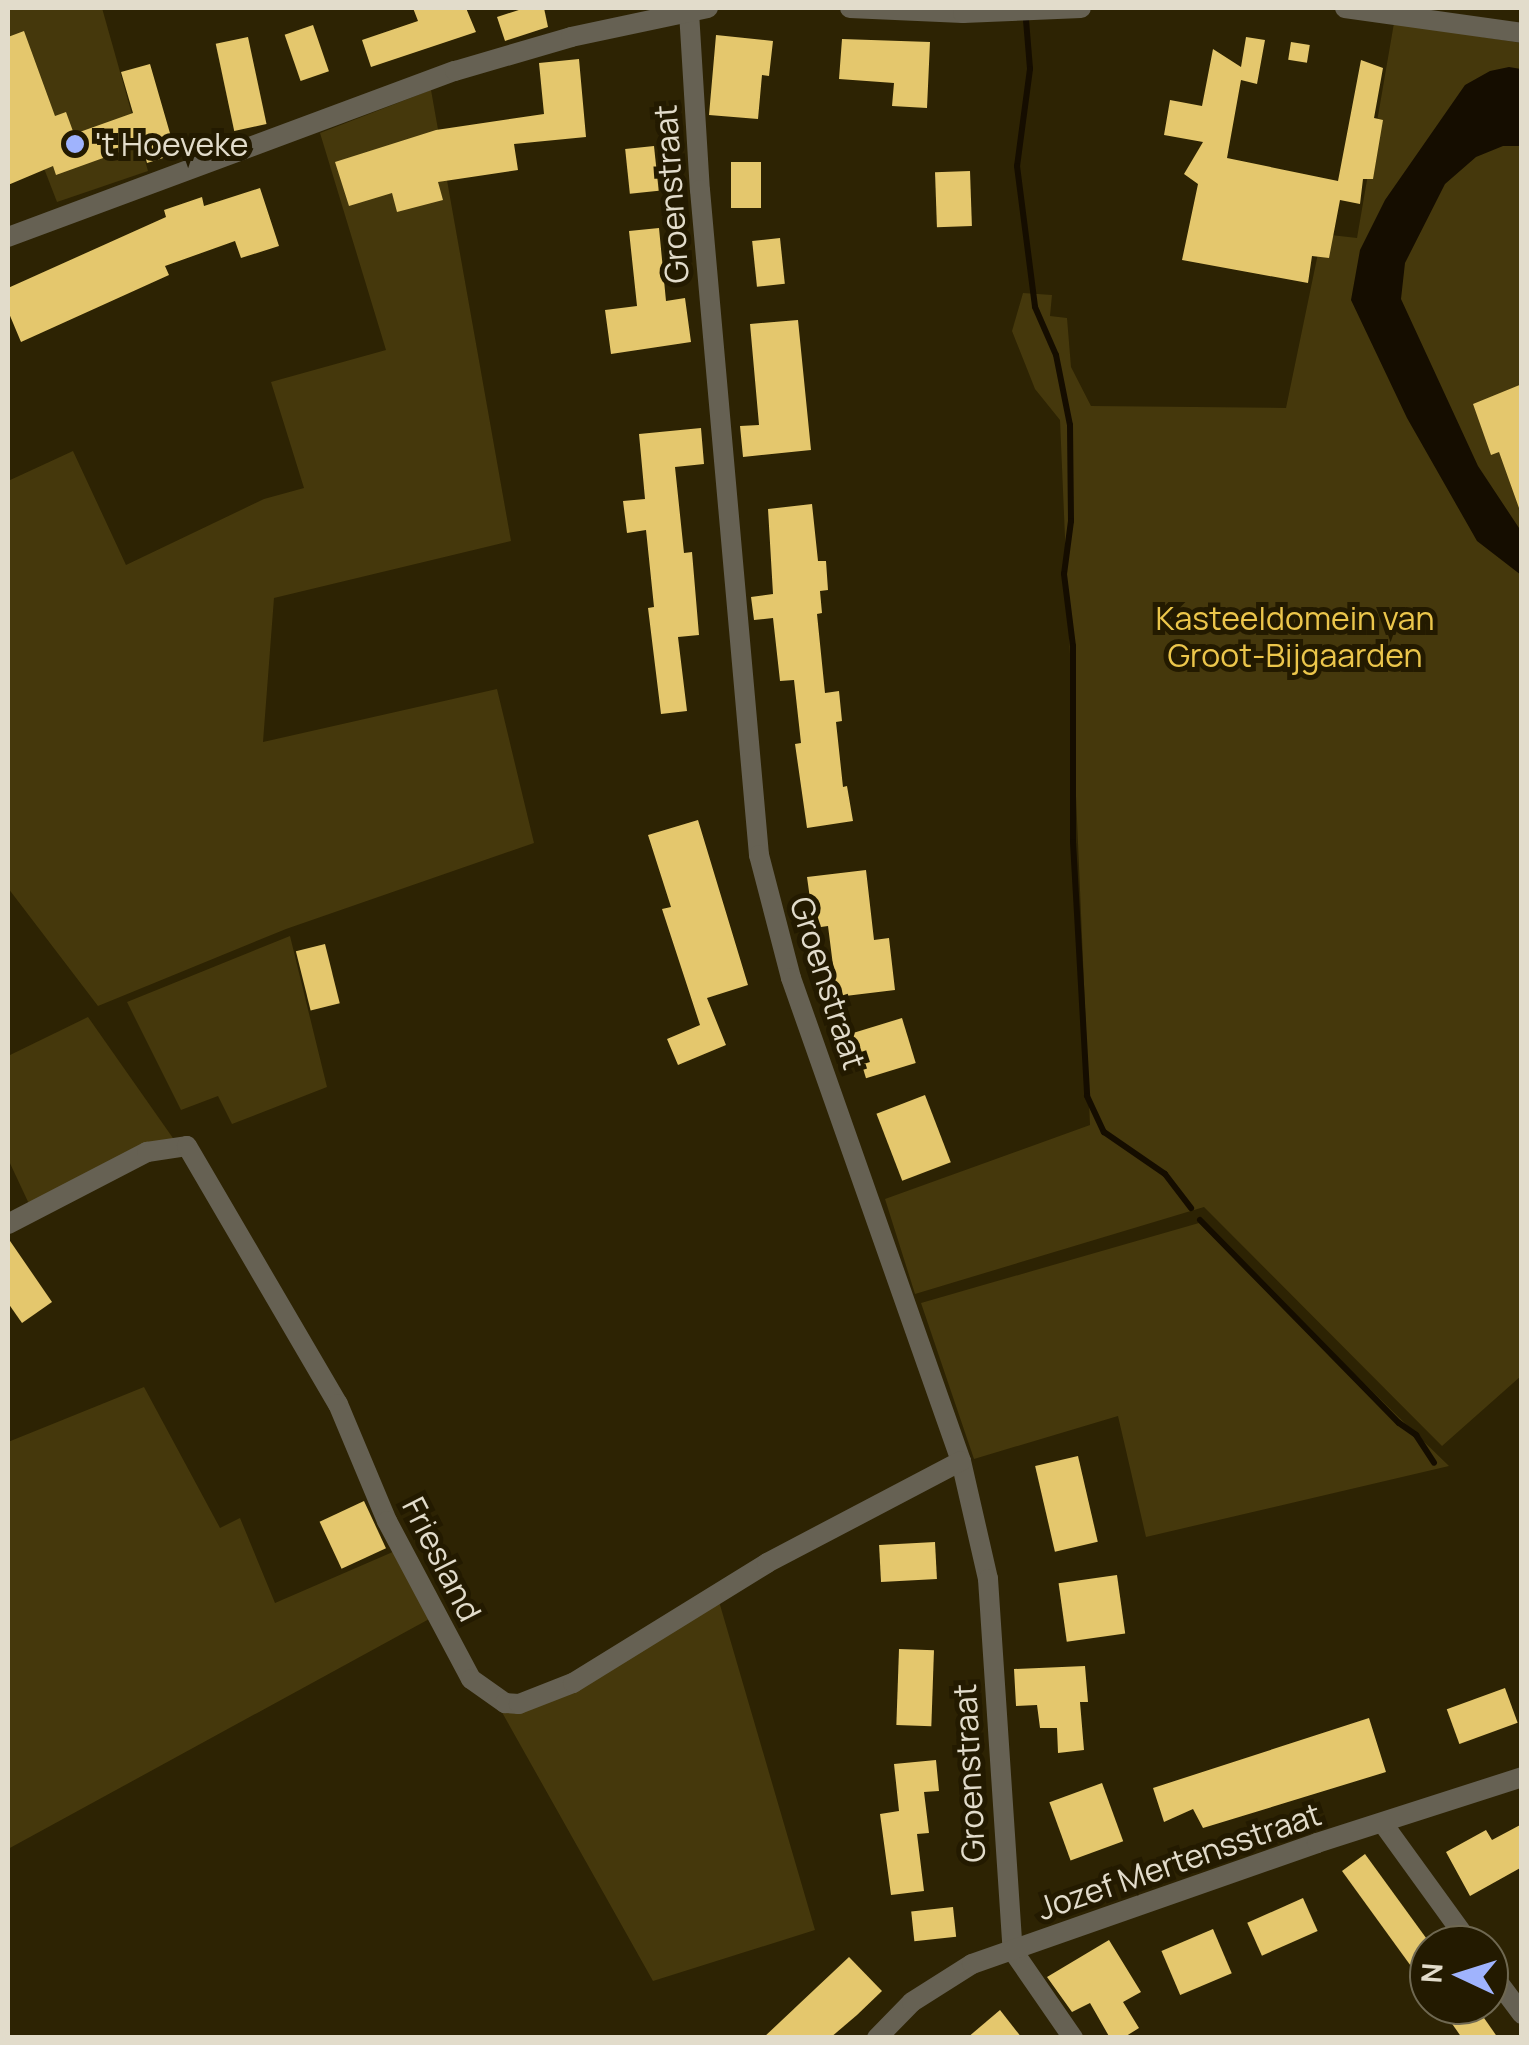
<!DOCTYPE html>
<style>
body{margin:0}
#map{position:relative;width:1529px;height:2045px;overflow:hidden;background:#2d2303;font-family:Manrope,sans-serif}
div>[style]{position:absolute}
[style*='--x']{left:calc(var(--x)*1px);top:calc(var(--y)*1px);width:calc(var(--w)*1px);rotate:calc(var(--a)*1deg)}
.green>*{inset:0;background:#45380c}
.water>*{inset:0;background:#150d00}
.stream>*{height:6px;margin:-3px;padding:0 3px;transform-origin:3px;border-radius:3px;background:#150d00}
.building>*{inset:0;background:#e4c76d;transform-origin:0 0}
.street>*{height:20px;margin:-10px;padding:0 10px;transform-origin:10px;border-radius:10px;background:#666153}
.dots>*{width:28px;height:28px;translate:-50% -50%;box-sizing:border-box;border:5px solid #231a00;border-radius:50%}
span{translate:-50% -50%;white-space:nowrap;text-align:center;line-height:1.15;-webkit-text-stroke:10px #231a00;paint-order:stroke}
.poi-label{font-size:32px;color:#e2dccb}
.left{translate:0 -50%;text-align:left}
.street-label{font-size:32px;color:#e2dccb}
.park-label{font-size:32px;color:#ecc64b}
.frame{position:absolute;inset:0;border:10px solid #e2dccb;pointer-events:none}
.north{position:absolute;left:1409px;top:1925px;width:100px;height:100px;box-sizing:border-box;background:#231a00;border:2px solid #6f6851;border-radius:50%;rotate:274deg;font-size:28px;font-weight:700;line-height:40px;text-align:center;color:#e2dccb}
.north::after{content:'';display:block;margin:auto;width:35px;height:45px;background:#9fb3fd;clip-path:polygon(50% 0,100% 100%,50% 72%,0 100%)}
</style>
<div id="map">
<div class="green">
<div style="clip-path:polygon(8px 8px,102px 8px,148px 171px,57px 202px,8px 75px)"></div>
<div style="clip-path:polygon(1394px 23px,1521px 43px,1521px 1376px,1442px 1446px,1204px 1207px,915px 1294px,885px 1199px,1090px 1125px,1060px 420px,1035px 389px,1012px 331px,1023px 293px,1052px 295px,1050px 316px,1067px 318px,1071px 367px,1091px 406px,1286px 408px,1322px 234px,1357px 238px)"></div>
<div style="clip-path:polygon(431px 90px,511px 541px,274px 598px,263px 742px,497px 689px,534px 843px,286px 929px,98px 1006px,8px 888px,8px 481px,73px 451px,126px 565px,264px 499px,304px 488px,271px 382px,386px 350px,320px 133px)"></div>
<div style="clip-path:polygon(290px 936px,327px 1087px,232px 1124px,218px 1096px,181px 1110px,127px 1002px)"></div>
<div style="clip-path:polygon(88px 1017px,175px 1141px,30px 1206px,8px 1159px,8px 1056px)"></div>
<div style="clip-path:polygon(1199px 1223px,1449px 1466px,1146px 1537px,1118px 1416px,974px 1459px,921px 1303px)"></div>
<div style="clip-path:polygon(144px 1387px,220px 1528px,240px 1518px,275px 1603px,395px 1551px,431px 1618px,8px 1849px,8px 1442px)"></div>
<div style="clip-path:polygon(718px 1598px,815px 1930px,653px 1981px,499px 1707px,515px 1709px)"></div>
</div>
<div class="water">
<div style="clip-path:polygon(1509px 67px,1521px 69px,1521px 146px,1503px 146px,1476px 157px,1445px 184px,1405px 263px,1401px 299px,1478px 466px,1521px 531px,1521px 575px,1477px 541px,1407px 418px,1351px 300px,1360px 250px,1385px 200px,1465px 85px,1490px 71px)"></div>
</div>
<div class="stream">
<div style="--x:1026;--y:20;--w:49;--a:85.3"></div>
<div style="--x:1030;--y:69;--w:98;--a:97.6"></div>
<div style="--x:1017;--y:166;--w:142;--a:82.7"></div>
<div style="--x:1035;--y:307;--w:52;--a:66.4"></div>
<div style="--x:1056;--y:355;--w:71;--a:78.7"></div>
<div style="--x:1070;--y:425;--w:96;--a:89.4"></div>
<div style="--x:1071;--y:521;--w:53;--a:97.5"></div>
<div style="--x:1064;--y:574;--w:73;--a:82.9"></div>
<div style="--x:1073;--y:646;--w:196;--a:90"></div>
<div style="--x:1073;--y:842;--w:254;--a:86.8"></div>
<div style="--x:1087;--y:1096;--w:40;--a:65"></div>
<div style="--x:1104;--y:1132;--w:74;--a:34.5"></div>
<div style="--x:1165;--y:1174;--w:43;--a:52.6"></div>
<div style="--x:1200;--y:1220;--w:284;--a:45.6"></div>
<div style="--x:1399;--y:1423;--w:21;--a:35"></div>
<div style="--x:1416;--y:1435;--w:33;--a:57"></div>
</div>
<div class="building">
<div style="clip-path:polygon(413px 8px,466px 8px,476px 32px,371px 67px,362px 40px,418px 21px)"></div>
<div style="clip-path:polygon(525px 8px,544px 8px,548px 27px,505px 41px,497px 17px)"></div>
<div style="left:313px;top:25px;width:49px;height:30px;rotate:71deg"></div>
<div style="clip-path:polygon(24px 31px,55px 116px,66px 112px,74px 134px,133px 113px,121px 72px,150px 64px,176px 154px,147px 163px,142px 144px,56px 175px,53px 166px,8px 185px,8px 37px)"></div>
<div style="clip-path:polygon(716px 35px,773px 41px,769px 76px,762px 75px,758px 119px,709px 115px)"></div>
<div style="left:248px;top:37px;width:89px;height:33px;rotate:78deg"></div>
<div style="clip-path:polygon(1246px 37px,1265px 40px,1257px 84px,1241px 80px,1227px 158px,1338px 181px,1361px 60px,1383px 68px,1374px 118px,1383px 120px,1373px 179px,1363px 179px,1360px 204px,1340px 200px,1329px 258px,1312px 256px,1308px 283px,1182px 260px,1198px 184px,1184px 174px,1203px 142px,1164px 135px,1170px 100px,1202px 106px,1213px 49px,1241px 67px)"></div>
<div style="clip-path:polygon(842px 39px,930px 42px,927px 108px,892px 106px,894px 83px,839px 79px)"></div>
<div style="left:1291px;top:42px;width:19px;height:18px;rotate:9deg"></div>
<div style="clip-path:polygon(579px 59px,586px 137px,514px 144px,518px 170px,438px 182px,443px 200px,397px 212px,392px 193px,349px 206px,335px 162px,436px 130px,544px 114px,539px 63px)"></div>
<div style="left:654px;top:146px;width:45px;height:29px;rotate:84deg"></div>
<div style="left:731px;top:162px;width:30px;height:46px"></div>
<div style="left:970px;top:171px;width:55px;height:35px;rotate:88deg"></div>
<div style="clip-path:polygon(260px 188px,279px 246px,241px 258px,235px 241px,165px 266px,169px 275px,21px 342px,8px 311px,8px 288px,166px 217px,164px 210px,202px 197px,204px 206px)"></div>
<div style="clip-path:polygon(659px 228px,666px 301px,685px 298px,691px 342px,611px 354px,605px 310px,637px 306px,629px 231px)"></div>
<div style="left:780px;top:238px;width:46px;height:28px;rotate:84deg"></div>
<div style="clip-path:polygon(798px 320px,811px 450px,743px 457px,740px 426px,759px 425px,750px 324px)"></div>
<div style="clip-path:polygon(1522px 384px,1522px 508px,1519px 508px,1499px 452px,1491px 455px,1473px 404px)"></div>
<div style="clip-path:polygon(701px 428px,704px 464px,675px 467px,684px 553px,692px 552px,699px 635px,678px 637px,687px 711px,661px 714px,648px 608px,654px 607px,646px 530px,627px 533px,623px 501px,645px 499px,639px 434px)"></div>
<div style="clip-path:polygon(812px 504px,818px 561px,826px 561px,828px 590px,820px 591px,822px 613px,817px 614px,825px 693px,839px 691px,842px 721px,836px 722px,843px 787px,847px 786px,853px 821px,807px 828px,795px 744px,801px 743px,794px 680px,780px 681px,773px 618px,754px 620px,751px 597px,773px 594px,768px 509px)"></div>
<div style="clip-path:polygon(698px 820px,748px 985px,707px 998px,726px 1045px,678px 1065px,667px 1039px,700px 1025px,662px 909px,671px 907px,648px 835px)"></div>
<div style="clip-path:polygon(866px 870px,874px 940px,889px 938px,895px 990px,837px 997px,828px 926px,814px 928px,807px 877px)"></div>
<div style="left:325px;top:944px;width:61px;height:30px;rotate:76deg"></div>
<div style="left:902px;top:1018px;width:47px;height:52px;rotate:73deg"></div>
<div style="left:925px;top:1095px;width:72px;height:52px;rotate:69deg"></div>
<div style="clip-path:polygon(8px 1238px,52px 1302px,22px 1323px,8px 1303px)"></div>
<div style="left:1078px;top:1456px;width:88px;height:44px;rotate:77deg"></div>
<div style="left:364px;top:1501px;width:52px;height:49px;rotate:65deg"></div>
<div style="left:935px;top:1542px;width:37px;height:56px;rotate:87deg"></div>
<div style="left:1117px;top:1575px;width:59px;height:59px;rotate:82deg"></div>
<div style="left:899px;top:1649px;width:35px;height:76px;rotate:2deg"></div>
<div style="clip-path:polygon(1085px 1666px,1088px 1702px,1080px 1702px,1084px 1750px,1058px 1753px,1057px 1728px,1040px 1728px,1037px 1705px,1016px 1706px,1014px 1669px)"></div>
<div style="left:1505px;top:1688px;width:37px;height:62px;rotate:70deg"></div>
<div style="clip-path:polygon(1369px 1718px,1386px 1772px,1203px 1828px,1193px 1809px,1164px 1822px,1153px 1788px)"></div>
<div style="clip-path:polygon(936px 1760px,939px 1791px,924px 1792px,929px 1833px,917px 1834px,924px 1891px,891px 1895px,880px 1814px,899px 1811px,894px 1764px)"></div>
<div style="left:1102px;top:1783px;width:62px;height:56px;rotate:70deg"></div>
<div style="clip-path:polygon(1522px 1824px,1522px 1867px,1470px 1896px,1446px 1852px,1486px 1830px,1492px 1840px)"></div>
<div style="clip-path:polygon(1365px 1854px,1429px 1942px,1429px 1991px,1342px 1871px)"></div>
<div style="left:1303px;top:1898px;width:36px;height:61px;rotate:66deg"></div>
<div style="left:953px;top:1907px;width:30px;height:42px;rotate:84deg"></div>
<div style="left:1213px;top:1929px;width:48px;height:56px;rotate:67deg"></div>
<div style="clip-path:polygon(1109px 1940px,1141px 1992px,1123px 2002px,1139px 2028px,1123px 2038px,1110px 2038px,1090px 2003px,1072px 2012px,1047px 1977px)"></div>
<div style="clip-path:polygon(849px 1957px,882px 1991px,857px 2015px,830px 2038px,763px 2038px)"></div>
<div style="clip-path:polygon(1439px 2005px,1475px 2005px,1498px 2038px,1462px 2038px)"></div>
<div style="clip-path:polygon(1000px 2010px,1022px 2038px,967px 2038px)"></div>
</div>
<div class="street">
<div style="--x:850;--y:8;--w:113;--a:2.5"></div>
<div style="--x:963;--y:13;--w:118;--a:-2.4"></div>
<div style="--x:1345;--y:8;--w:179;--a:8"></div>
<div style="--x:689;--y:12;--w:178;--a:86.5"></div>
<div style="--x:700;--y:190;--w:668;--a:84.93"></div>
<div style="--x:759;--y:855;--w:127;--a:75.4"></div>
<div style="--x:791;--y:978;--w:512;--a:70.61"></div>
<div style="--x:961;--y:1461;--w:121;--a:77.1"></div>
<div style="--x:988;--y:1579;--w:373;--a:86.2"></div>
<div style="--x:1013;--y:1951;--w:106;--a:55.4"></div>
<div style="--x:8;--y:237;--w:477;--a:-20.4"></div>
<div style="--x:455;--y:71;--w:121;--a:-16.3"></div>
<div style="--x:571;--y:37;--w:140;--a:-12"></div>
<div style="--x:8;--y:1224;--w:157;--a:-27.4"></div>
<div style="--x:147;--y:1152;--w:40;--a:-8.5"></div>
<div style="--x:187;--y:1146;--w:299;--a:59.7"></div>
<div style="--x:338;--y:1404;--w:127;--a:67.3"></div>
<div style="--x:387;--y:1521;--w:179;--a:62"></div>
<div style="--x:471;--y:1679;--w:42;--a:35.2"></div>
<div style="--x:505;--y:1703;--w:14;--a:4"></div>
<div style="--x:519;--y:1704;--w:58;--a:-21.3"></div>
<div style="--x:573;--y:1683;--w:228;--a:-31.7"></div>
<div style="--x:767;--y:1563;--w:219;--a:-27.7"></div>
<div style="--x:1384;--y:1825;--w:148;--a:54.1"></div>
<div style="--x:1489;--y:1970;--w:55;--a:53.1"></div>
<div style="--x:877;--y:2038;--w:50;--a:-45.8"></div>
<div style="--x:912;--y:2002;--w:71;--a:-32.3"></div>
<div style="--x:972;--y:1964;--w:366;--a:-19.3"></div>
<div style="--x:1317;--y:1843;--w:215;--a:-17.8"></div>
</div>
<div class="dots">
<div style="left:75px;top:144px;background:#9fb3fd"></div>
</div>
<div class="poi-label">
<span class="left" style="left:95px;top:144px">'t Hoeveke</span>
</div>
<div class="street-label">
<span style="left:671px;top:194px;rotate:-94deg">Groenstraat</span>
<span style="left:828px;top:983px;rotate:72deg">Groenstraat</span>
<span style="left:442px;top:1559px;rotate:63deg">Friesland</span>
<span style="left:969px;top:1773px;rotate:-93deg">Groenstraat</span>
<span style="left:1179px;top:1861px;rotate:-19deg">Jozef Mertensstraat</span>
</div>
<div class="park-label">
<span style="left:1295px;top:637px">Kasteeldomein van<br>Groot-Bijgaarden</span>
</div>
<div class="frame"></div>
<div class="north">N</div>
</div>
